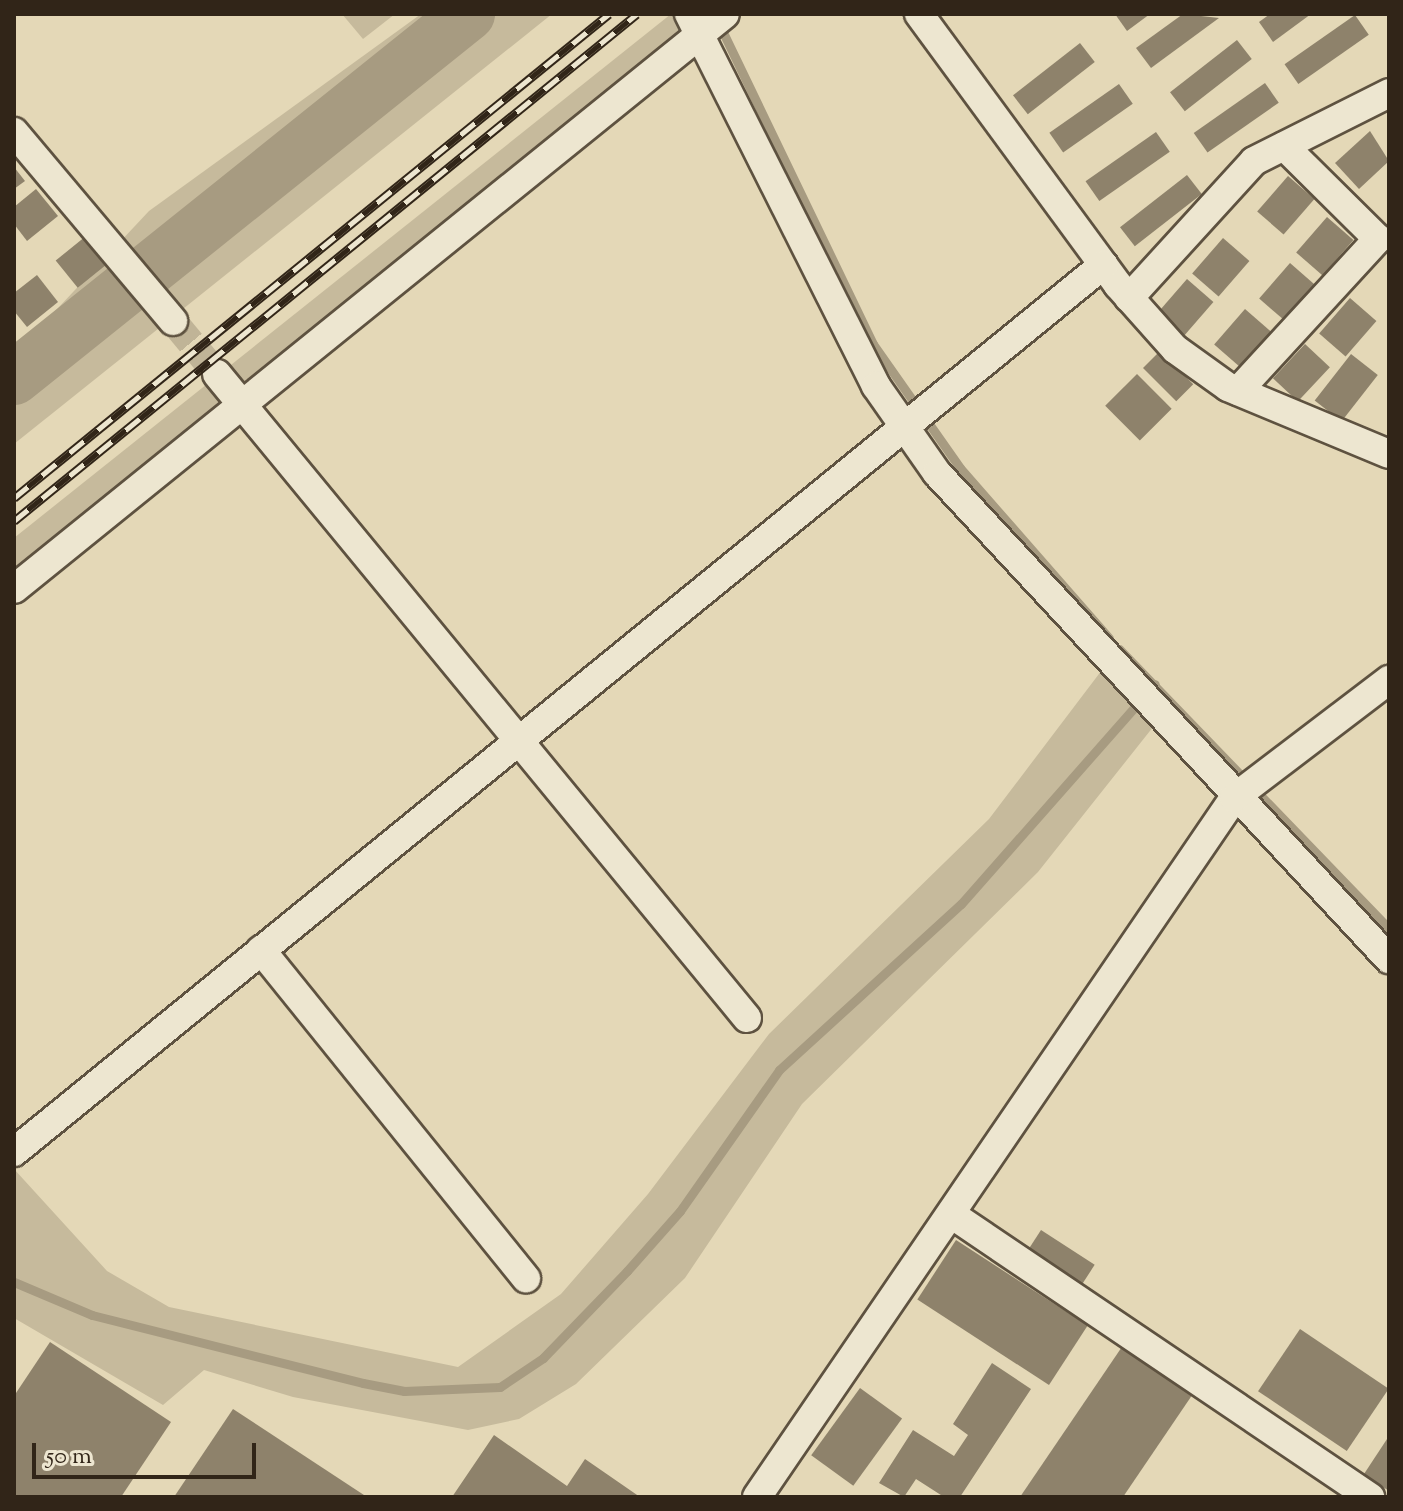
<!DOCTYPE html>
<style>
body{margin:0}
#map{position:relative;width:1403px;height:1511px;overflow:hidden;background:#e4d8b7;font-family:"Sorts Mill Goudy",serif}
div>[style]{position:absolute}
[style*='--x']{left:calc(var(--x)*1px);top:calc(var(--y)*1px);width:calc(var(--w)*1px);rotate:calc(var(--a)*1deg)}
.green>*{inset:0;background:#c6ba9c}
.stream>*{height:9px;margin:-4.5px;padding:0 4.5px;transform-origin:4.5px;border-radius:4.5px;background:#a79b81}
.river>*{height:54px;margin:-27px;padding:0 27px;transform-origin:27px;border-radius:27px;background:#a79b81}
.building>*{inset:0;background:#8e826b;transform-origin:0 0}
.street-tunnel>*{height:28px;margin-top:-14px;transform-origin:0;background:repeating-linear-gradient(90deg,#c0b497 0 28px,transparent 0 42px)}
.roads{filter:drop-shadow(2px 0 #5e5240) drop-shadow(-2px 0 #5e5240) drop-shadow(0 2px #5e5240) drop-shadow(0 -2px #5e5240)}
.street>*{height:28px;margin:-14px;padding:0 14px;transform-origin:14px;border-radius:14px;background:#ede6d0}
.rail>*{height:9px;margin-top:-4.5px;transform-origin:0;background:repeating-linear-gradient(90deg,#ede6d0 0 18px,#312518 0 36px);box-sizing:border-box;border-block:2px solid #312518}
span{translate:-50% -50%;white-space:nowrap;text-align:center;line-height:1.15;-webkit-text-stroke:7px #ede6d0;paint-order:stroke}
.frame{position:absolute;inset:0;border:16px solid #312518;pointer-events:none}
.scale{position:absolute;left:32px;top:1443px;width:224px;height:36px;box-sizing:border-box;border:4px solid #312518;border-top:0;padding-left:10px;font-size:24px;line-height:28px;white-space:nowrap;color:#312518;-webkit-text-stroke:6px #ede6d0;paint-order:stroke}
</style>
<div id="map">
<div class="green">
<div style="clip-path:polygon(342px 14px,395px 14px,363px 39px)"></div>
<div style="clip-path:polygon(421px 14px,552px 14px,14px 444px,14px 355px,149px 211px)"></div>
<div style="clip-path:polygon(671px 14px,689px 14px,699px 34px,14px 583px,14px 538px)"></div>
<div style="clip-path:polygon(1108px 662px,1108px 679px,1161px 717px,1038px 872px,802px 1104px,685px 1278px,576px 1384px,519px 1419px,468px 1430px,293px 1397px,204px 1370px,163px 1405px,14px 1318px,14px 1169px,107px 1271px,169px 1307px,458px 1367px,561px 1294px,648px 1194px,769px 1034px,989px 819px)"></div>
</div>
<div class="stream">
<div style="--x:719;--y:24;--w:355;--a:64.3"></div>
<div style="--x:873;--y:344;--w:151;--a:54.9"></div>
<div style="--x:960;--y:468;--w:226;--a:48.8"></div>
<div style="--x:1119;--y:649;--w:389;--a:46"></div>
<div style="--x:14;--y:1282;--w:85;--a:22.9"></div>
<div style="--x:92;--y:1315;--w:279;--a:14.1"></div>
<div style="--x:363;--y:1383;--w:42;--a:11"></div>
<div style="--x:404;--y:1391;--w:96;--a:-2.4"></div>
<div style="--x:500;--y:1387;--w:52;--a:-34"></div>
<div style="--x:543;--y:1358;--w:121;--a:-46"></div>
<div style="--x:627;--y:1271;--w:80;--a:-48.5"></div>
<div style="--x:680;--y:1211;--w:172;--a:-54.9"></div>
<div style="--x:779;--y:1070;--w:246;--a:-42.4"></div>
<div style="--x:961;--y:904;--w:293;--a:-48.6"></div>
</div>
<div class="river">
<div style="--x:14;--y:378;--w:582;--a:-38.72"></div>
</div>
<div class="building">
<div style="clip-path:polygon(1115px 14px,1150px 14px,1127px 31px)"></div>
<div style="clip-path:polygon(1183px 14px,1219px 18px,1151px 68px,1136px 48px)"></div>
<div style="clip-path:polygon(1270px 14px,1311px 14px,1273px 42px,1259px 22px)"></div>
<div style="left:1355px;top:15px;width:24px;height:86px;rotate:55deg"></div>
<div style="left:1237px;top:40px;width:24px;height:85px;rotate:52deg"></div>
<div style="left:1080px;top:43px;width:24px;height:85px;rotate:52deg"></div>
<div style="left:1265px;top:83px;width:24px;height:87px;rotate:55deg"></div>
<div style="left:1119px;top:84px;width:24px;height:85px;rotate:55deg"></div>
<div style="clip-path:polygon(1370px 131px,1389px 161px,1359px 189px,1335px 163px)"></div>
<div style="left:1156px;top:132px;width:24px;height:86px;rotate:55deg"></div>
<div style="clip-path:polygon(14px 167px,25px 181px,14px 189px)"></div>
<div style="left:1187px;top:175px;width:24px;height:85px;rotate:52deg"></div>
<div style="left:1288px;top:176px;width:35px;height:47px;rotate:41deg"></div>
<div style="clip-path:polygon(36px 189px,58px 216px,27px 241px,14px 224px,14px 207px)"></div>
<div style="left:1327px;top:217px;width:35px;height:47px;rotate:41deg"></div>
<div style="left:86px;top:236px;width:35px;height:39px;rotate:51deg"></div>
<div style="left:1223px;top:238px;width:35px;height:47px;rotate:41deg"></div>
<div style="left:1290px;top:263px;width:33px;height:47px;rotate:41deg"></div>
<div style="clip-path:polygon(37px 275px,58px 302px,27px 327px,14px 311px,14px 293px)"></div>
<div style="left:1187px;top:279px;width:35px;height:47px;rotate:41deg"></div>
<div style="left:1350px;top:298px;width:35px;height:47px;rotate:41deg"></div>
<div style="left:1245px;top:309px;width:35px;height:47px;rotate:41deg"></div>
<div style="left:1305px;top:344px;width:34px;height:47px;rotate:43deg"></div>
<div style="left:1160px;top:351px;width:47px;height:24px;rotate:45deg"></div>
<div style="left:1351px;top:354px;width:34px;height:59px;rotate:38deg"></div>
<div style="left:1137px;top:374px;width:49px;height:45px;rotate:45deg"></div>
<div style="left:1041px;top:1230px;width:64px;height:27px;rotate:33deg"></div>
<div style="left:956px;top:1240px;width:157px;height:71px;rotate:33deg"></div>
<div style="left:1300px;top:1329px;width:107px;height:75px;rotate:34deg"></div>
<div style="clip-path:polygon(1130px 1335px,1201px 1382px,1123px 1497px,1020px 1497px)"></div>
<div style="clip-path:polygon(50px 1342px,171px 1422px,121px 1497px,14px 1497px,14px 1396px)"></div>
<div style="clip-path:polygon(992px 1363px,1031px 1389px,960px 1497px,944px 1497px,916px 1479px,904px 1497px,879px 1483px,913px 1430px,954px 1456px,968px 1435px,953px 1424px)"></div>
<div style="left:860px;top:1388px;width:52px;height:83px;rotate:36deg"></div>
<div style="clip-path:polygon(233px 1409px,367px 1497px,174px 1497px)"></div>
<div style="clip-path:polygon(494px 1435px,567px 1486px,585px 1459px,640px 1497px,452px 1497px)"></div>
<div style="clip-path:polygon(1389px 1436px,1389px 1491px,1364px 1474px)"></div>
</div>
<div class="street-tunnel">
<div style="--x:173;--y:321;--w:69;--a:50.3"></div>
</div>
<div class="roads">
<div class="street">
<div style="--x:689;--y:14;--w:416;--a:63.3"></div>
<div style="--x:876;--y:386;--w:106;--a:55"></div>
<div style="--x:937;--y:473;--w:664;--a:47.08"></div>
<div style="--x:919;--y:14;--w:336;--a:53.7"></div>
<div style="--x:1118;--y:285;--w:86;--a:48.3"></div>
<div style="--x:1175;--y:349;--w:65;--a:35.6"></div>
<div style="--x:1228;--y:387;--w:174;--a:22.6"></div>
<div style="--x:14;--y:132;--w:247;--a:49.9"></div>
<div style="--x:1129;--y:298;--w:185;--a:-47.6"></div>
<div style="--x:1254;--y:161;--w:151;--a:-26.7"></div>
<div style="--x:217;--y:374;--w:834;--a:50.55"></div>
<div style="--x:1238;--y:391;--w:207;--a:-47.4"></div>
<div style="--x:1378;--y:239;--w:132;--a:-135.3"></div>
<div style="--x:14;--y:589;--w:914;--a:-38.96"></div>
<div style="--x:261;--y:950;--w:422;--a:51.1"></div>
<div style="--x:14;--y:1152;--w:1405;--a:-39.16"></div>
<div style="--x:951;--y:1214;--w:506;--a:34.04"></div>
<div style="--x:757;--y:1497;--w:846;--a:-55.69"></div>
<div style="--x:1234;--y:798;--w:195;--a:-37.3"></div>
</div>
</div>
<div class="rail">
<div style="--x:14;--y:498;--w:767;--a:-39.13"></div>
<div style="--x:14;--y:521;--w:803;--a:-39.14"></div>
</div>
<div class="frame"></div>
<div class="scale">50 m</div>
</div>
